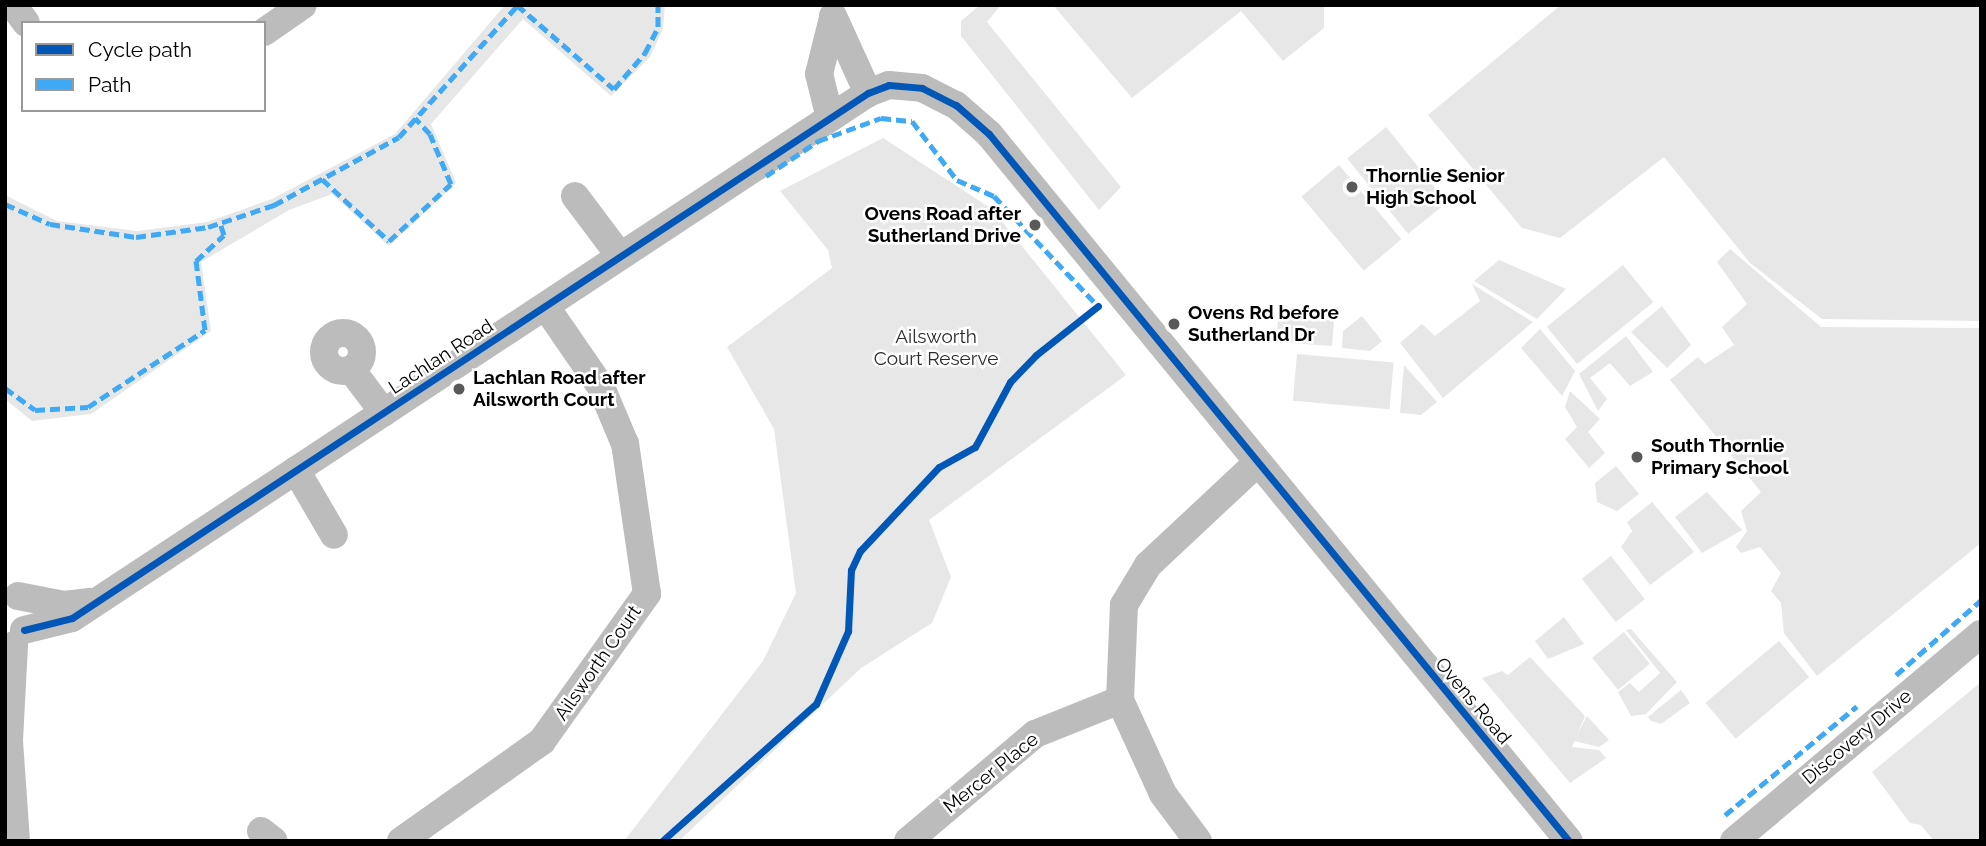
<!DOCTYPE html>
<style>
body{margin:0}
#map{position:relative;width:1986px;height:846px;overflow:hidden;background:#fff;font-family:Raleway,sans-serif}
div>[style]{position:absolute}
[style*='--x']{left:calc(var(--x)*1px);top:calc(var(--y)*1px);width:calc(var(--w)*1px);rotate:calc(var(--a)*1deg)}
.green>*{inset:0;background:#e7e7e7;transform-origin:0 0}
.minor>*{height:28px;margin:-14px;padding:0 14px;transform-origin:14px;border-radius:14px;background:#bcbcbc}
.minor>.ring{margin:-14px;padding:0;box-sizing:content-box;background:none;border:28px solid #bcbcbc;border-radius:50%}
.quiet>*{height:5px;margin-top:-2.5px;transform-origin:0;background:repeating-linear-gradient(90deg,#3fa9f5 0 10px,transparent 0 15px)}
.cycleway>*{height:7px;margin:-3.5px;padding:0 3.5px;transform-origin:3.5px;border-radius:3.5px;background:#0057b8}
.dots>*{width:19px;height:19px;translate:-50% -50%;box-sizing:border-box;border:4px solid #fff;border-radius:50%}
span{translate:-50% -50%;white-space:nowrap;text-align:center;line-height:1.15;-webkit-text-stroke:5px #fff;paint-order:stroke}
.poi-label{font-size:19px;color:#000;font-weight:700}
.left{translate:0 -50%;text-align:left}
.right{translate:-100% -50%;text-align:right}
.park-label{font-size:19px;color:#2b2b2b}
.street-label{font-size:19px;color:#000}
.frame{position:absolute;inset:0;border:7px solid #000;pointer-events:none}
.legend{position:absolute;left:21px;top:21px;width:245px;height:91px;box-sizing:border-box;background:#fff;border:2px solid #999;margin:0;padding:9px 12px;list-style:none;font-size:21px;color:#000}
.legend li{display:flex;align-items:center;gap:14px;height:35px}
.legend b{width:35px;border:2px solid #999}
</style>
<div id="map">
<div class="green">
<div style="clip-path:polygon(505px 5px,665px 5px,663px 29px,650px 57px,611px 96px,523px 19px,431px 124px,456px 183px,389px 246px,332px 194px,289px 210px,201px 262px,211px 331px,91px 414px,32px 421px,5px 399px,5px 195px,57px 221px,137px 231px,207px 222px,272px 199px,395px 134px)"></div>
<div style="clip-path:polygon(980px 5px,1001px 5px,987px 22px,1121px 187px,1099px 210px,961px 36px,961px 21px)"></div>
<div style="clip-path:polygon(1053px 5px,1324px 5px,1324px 28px,1283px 61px,1241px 11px,1132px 98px)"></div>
<div style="clip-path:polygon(1561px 5px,1981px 5px,1981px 321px,1822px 319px,1750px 263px,1664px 157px,1560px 238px,1522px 228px,1428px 115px)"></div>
<div style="left:1386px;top:127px;width:97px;height:50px;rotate:51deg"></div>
<div style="clip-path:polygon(883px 138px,992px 209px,1126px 375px,929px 520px,951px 577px,932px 623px,861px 668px,679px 841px,624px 841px,763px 661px,796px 593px,774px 429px,727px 347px,832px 268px,828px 250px,780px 191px)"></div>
<div style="left:1339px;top:165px;width:97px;height:49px;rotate:50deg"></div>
<div style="clip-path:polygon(1730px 249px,1821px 327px,1981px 328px,1981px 543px,1817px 676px,1784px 633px,1781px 603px,1771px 591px,1781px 573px,1760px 547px,1741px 553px,1736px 547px,1747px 531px,1741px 511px,1761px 492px,1670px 380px,1698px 357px,1705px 364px,1734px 345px,1722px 327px,1747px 304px,1717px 262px)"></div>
<div style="clip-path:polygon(1499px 260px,1566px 289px,1537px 319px,1474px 281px)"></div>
<div style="left:1623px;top:265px;width:48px;height:98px;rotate:51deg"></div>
<div style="clip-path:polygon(1472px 284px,1533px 322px,1443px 398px,1400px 343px,1422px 324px,1435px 336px,1480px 301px)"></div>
<div style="clip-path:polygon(1662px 306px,1691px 345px,1667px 368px,1631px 332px)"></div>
<div style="clip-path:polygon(1279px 311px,1334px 321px,1332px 346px,1276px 342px)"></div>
<div style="clip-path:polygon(1362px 316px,1382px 341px,1370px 351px,1342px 348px,1343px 331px)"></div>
<div style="clip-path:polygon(1540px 329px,1575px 371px,1562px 396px,1521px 348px)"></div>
<div style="clip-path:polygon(1626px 336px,1653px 372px,1630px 386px,1610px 363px,1590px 378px,1607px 399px,1598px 411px,1579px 374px)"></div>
<div style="left:1297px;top:354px;width:97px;height:47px;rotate:5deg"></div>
<div style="clip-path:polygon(1404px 365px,1437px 402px,1421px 415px,1400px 413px)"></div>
<div style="clip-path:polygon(1570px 391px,1600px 419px,1588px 432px,1605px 453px,1589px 468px,1565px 439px,1577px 427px,1565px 407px)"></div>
<div style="clip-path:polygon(1616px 466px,1639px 494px,1617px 511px,1597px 502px,1595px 483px)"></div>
<div style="clip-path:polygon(1707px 492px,1742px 530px,1702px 553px,1675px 517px)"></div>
<div style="clip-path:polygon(1652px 502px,1694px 552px,1650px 585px,1621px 547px,1632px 531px,1627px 522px)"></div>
<div style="left:1611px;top:556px;width:55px;height:37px;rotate:52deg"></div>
<div style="clip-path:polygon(1564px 617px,1584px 644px,1548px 659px,1535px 641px)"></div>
<div style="clip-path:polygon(1631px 629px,1677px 682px,1646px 714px,1631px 716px,1618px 692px,1630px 683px,1639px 692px,1660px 673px,1626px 630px)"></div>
<div style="left:1624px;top:632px;width:41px;height:41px;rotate:51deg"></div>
<div style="left:1779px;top:641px;width:47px;height:96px;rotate:50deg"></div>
<div style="clip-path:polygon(1530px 657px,1585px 716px,1572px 747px,1599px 750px,1606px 758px,1570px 783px,1482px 678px,1502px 671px,1508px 675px)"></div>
<div style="clip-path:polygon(1981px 682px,1981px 841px,1934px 841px,1921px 825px,1910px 823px,1872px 772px)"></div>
<div style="clip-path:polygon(1681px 690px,1690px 703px,1661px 724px,1651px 721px,1648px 717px)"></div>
<div style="clip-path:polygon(1587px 716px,1609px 740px,1599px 747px,1574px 741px)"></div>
</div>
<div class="minor">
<div style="--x:13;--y:5;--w:22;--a:54"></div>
<div style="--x:833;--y:16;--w:85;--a:65.6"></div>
<div style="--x:264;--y:32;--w:47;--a:-34.7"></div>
<div style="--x:830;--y:118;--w:45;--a:-104"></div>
<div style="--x:819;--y:74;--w:58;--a:-76"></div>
<div style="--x:575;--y:196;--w:75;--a:53.1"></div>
<div class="ring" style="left:324px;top:333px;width:10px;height:10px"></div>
<div style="--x:353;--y:372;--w:51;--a:52.9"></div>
<div style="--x:296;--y:470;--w:75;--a:59.7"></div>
<div style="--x:18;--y:596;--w:47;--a:11.1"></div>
<div style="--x:64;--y:605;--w:26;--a:-7"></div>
<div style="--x:24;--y:630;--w:49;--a:-14"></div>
<div style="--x:72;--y:618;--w:954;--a:-33.41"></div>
<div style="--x:868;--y:93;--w:22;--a:-21"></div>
<div style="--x:889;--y:85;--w:33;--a:5"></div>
<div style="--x:922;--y:88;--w:38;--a:27"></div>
<div style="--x:956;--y:105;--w:44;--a:41.3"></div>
<div style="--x:989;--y:134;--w:914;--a:50.64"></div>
<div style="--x:14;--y:645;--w:96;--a:93"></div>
<div style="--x:9;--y:741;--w:100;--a:86"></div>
<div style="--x:261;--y:831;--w:16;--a:38"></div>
<div style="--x:401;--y:841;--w:173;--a:-35.3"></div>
<div style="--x:542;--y:741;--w:181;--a:-54.5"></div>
<div style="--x:647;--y:594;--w:152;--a:-98.3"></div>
<div style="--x:625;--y:444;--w:62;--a:-112.8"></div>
<div style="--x:601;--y:387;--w:97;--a:-124.5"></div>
<div style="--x:908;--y:841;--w:166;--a:-40.1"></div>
<div style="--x:1035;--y:734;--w:92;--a:-21.8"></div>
<div style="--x:1198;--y:841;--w:59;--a:-126.7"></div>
<div style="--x:1163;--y:794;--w:103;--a:-114.6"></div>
<div style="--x:1120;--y:700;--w:95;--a:-87.6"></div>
<div style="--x:1124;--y:605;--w:47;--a:-59"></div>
<div style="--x:1148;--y:565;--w:146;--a:-43.1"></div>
<div style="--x:1734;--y:841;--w:322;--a:-40"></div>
</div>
<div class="quiet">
<div style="--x:517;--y:5;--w:128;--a:40.9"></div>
<div style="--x:614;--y:89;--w:48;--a:-49.3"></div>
<div style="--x:645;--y:53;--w:29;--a:-63"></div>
<div style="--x:658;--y:27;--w:22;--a:-90"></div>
<div style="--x:766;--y:176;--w:63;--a:-33.9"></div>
<div style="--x:818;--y:141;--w:67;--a:-20.1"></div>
<div style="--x:881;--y:118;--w:31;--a:6"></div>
<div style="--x:912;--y:121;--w:74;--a:52.7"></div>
<div style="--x:957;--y:180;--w:40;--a:23.4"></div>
<div style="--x:994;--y:196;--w:151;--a:46.6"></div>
<div style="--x:322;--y:179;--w:91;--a:42.8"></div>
<div style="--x:389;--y:241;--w:84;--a:-42.6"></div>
<div style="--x:451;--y:184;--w:54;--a:-112.8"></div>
<div style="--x:430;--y:134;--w:22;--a:-133"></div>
<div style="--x:5;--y:204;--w:49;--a:24"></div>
<div style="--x:50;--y:224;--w:87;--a:8.6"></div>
<div style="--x:136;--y:237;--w:73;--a:-7.9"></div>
<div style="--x:208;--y:227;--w:70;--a:-18.4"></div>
<div style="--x:274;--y:205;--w:142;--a:-28.5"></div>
<div style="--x:399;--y:137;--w:178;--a:-48"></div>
<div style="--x:5;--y:388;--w:37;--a:36"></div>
<div style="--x:35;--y:410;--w:53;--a:-3.2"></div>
<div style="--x:88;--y:407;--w:140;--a:-33.3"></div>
<div style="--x:205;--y:330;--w:70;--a:-97.4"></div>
<div style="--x:196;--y:261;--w:38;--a:-43"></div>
<div style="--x:224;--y:235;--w:13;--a:-108"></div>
<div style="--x:1896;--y:675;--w:113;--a:-41.4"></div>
<div style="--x:1725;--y:815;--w:171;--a:-39.5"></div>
</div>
<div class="cycleway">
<div style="--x:24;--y:630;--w:49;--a:-14"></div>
<div style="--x:72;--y:618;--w:954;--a:-33.41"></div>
<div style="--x:868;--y:93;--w:22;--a:-21"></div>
<div style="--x:889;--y:85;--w:33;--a:5"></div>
<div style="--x:922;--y:88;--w:38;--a:27"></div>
<div style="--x:956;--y:105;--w:44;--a:41.3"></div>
<div style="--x:989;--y:134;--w:914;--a:50.64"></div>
<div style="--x:662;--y:841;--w:206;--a:-41.7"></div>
<div style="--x:816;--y:704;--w:80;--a:-66.3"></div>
<div style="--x:848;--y:631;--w:61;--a:-87.2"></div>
<div style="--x:851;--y:570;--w:21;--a:-65"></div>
<div style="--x:860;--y:551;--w:115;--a:-46.8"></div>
<div style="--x:939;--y:467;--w:41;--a:-29.1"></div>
<div style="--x:975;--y:447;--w:74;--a:-61.7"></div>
<div style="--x:1010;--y:382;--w:37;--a:-46"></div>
<div style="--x:1036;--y:355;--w:79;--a:-38.3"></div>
</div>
<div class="dots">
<div style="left:1352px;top:187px;background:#595959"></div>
<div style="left:1035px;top:225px;background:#595959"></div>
<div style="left:1174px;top:324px;background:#595959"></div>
<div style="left:459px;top:389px;background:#595959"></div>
<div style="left:1637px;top:457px;background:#595959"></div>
</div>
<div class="poi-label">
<span class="left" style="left:1366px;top:187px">Thornlie Senior<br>High School</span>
<span class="right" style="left:1021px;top:225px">Ovens Road after<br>Sutherland Drive</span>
<span class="left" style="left:1188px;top:324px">Ovens Rd before<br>Sutherland Dr</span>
<span class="left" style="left:473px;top:389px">Lachlan Road after<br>Ailsworth Court</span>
<span class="left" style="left:1651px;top:457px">South Thornlie<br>Primary School</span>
</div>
<div class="park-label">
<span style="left:936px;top:348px">Ailsworth<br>Court Reserve</span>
</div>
<div class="street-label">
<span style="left:441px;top:357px;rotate:-33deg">Lachlan Road</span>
<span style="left:598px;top:663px;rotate:-55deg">Ailsworth Court</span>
<span style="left:1473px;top:701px;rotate:50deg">Ovens Road</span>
<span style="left:1857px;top:737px;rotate:-40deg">Discovery Drive</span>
<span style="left:991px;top:773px;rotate:-39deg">Mercer Place</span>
</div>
<div class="frame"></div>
<ul class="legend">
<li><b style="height:9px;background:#0057b8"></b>Cycle path</li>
<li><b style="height:9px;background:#3fa9f5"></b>Path</li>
</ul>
</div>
